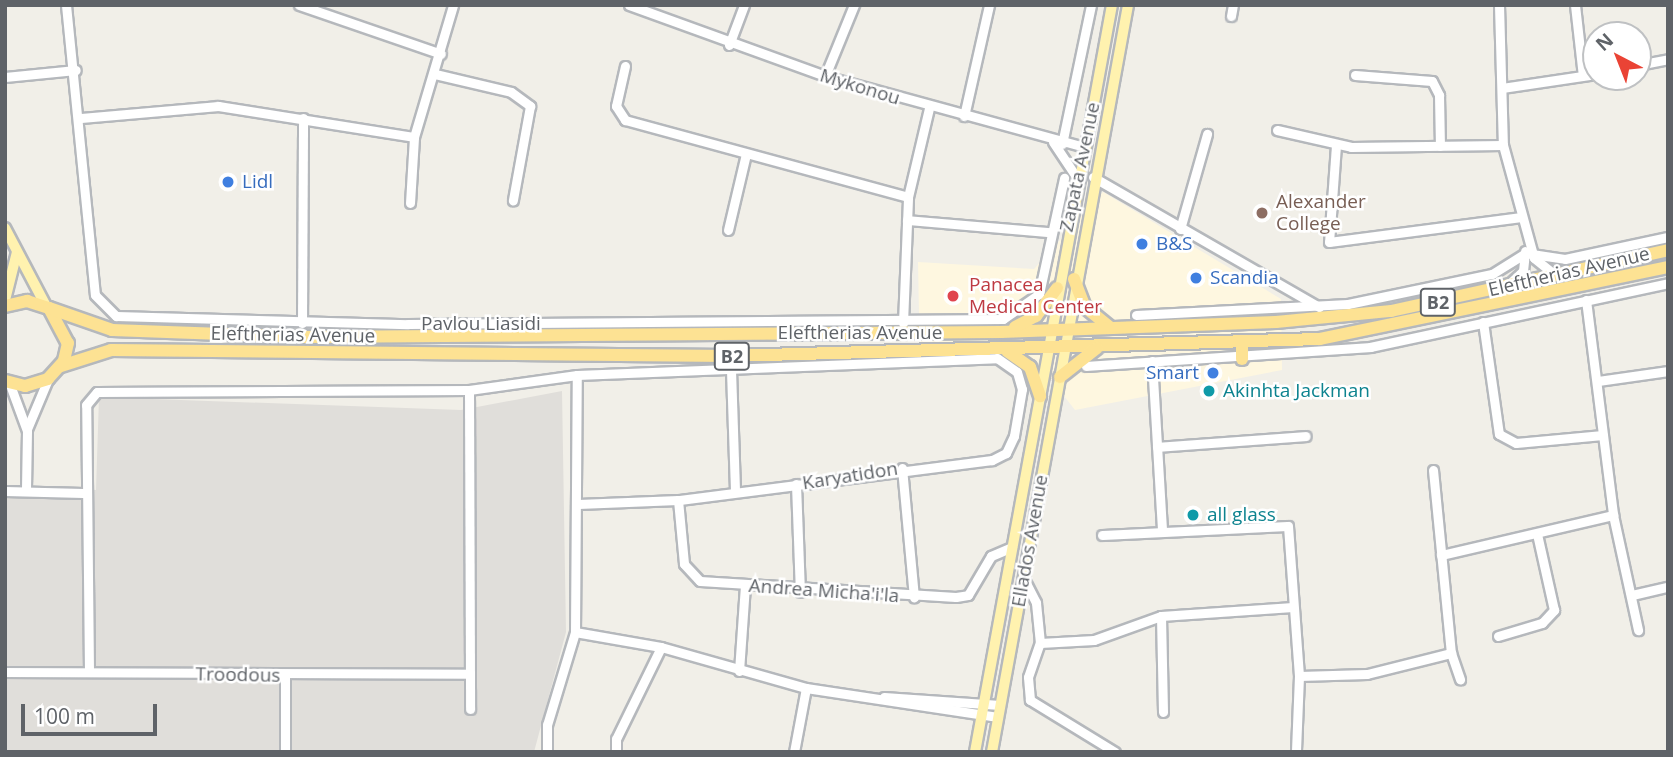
<!DOCTYPE html>
<meta charset="utf-8">
<style>
body{margin:0}
#map{position:relative;width:1673px;height:757px;overflow:hidden;background:#f1efe8;font-family:"Open Sans",sans-serif}
div>[style]{position:absolute}
[style*='--x']{left:calc(var(--x)*1px);top:calc(var(--y)*1px);width:calc(var(--w)*1px);rotate:calc(var(--a)*1deg)}
.commercial>*{inset:0;background:#fef7e0}
.industrial>*{inset:0;background:#e0deda}
.roads{filter:drop-shadow(2px 0 #b5b8bc) drop-shadow(-2px 0 #b5b8bc) drop-shadow(0 2px #b5b8bc) drop-shadow(0 -2px #b5b8bc)}
.minor>*{height:9px;margin:-4.5px;padding:0 4.5px;transform-origin:4.5px;border-radius:4.5px;background:#fff}
.major>*{height:10px;margin:-5px;padding:0 5px;transform-origin:5px;border-radius:5px;background:#fff2af}
.highway>*{height:12px;margin:-6px;padding:0 6px;transform-origin:6px;border-radius:6px;background:#fde293}
.dots>*{width:19px;height:19px;translate:-50% -50%;box-sizing:border-box;border:4px solid #fff;border-radius:50%}
span{translate:-50% -50%;white-space:nowrap;text-align:center;line-height:1.15;-webkit-text-stroke:5px #fff;paint-order:stroke}
.shield-label span{padding:2px 5px;background:#fff;border:2px solid;border-radius:5px;-webkit-text-stroke-width:0}
.shield-label{font-size:18px;color:#5f6368;font-weight:700}
.street-label{font-size:19px;color:#5f6368}
.shop-label{font-size:19px;color:#366cbe}
.left{translate:0 -50%;text-align:left}
.right{translate:-100% -50%;text-align:right}
.education-label{font-size:19px;color:#785e54}
.health-label{font-size:19px;color:#be3a42}
.culture-label{font-size:19px;color:#0d838f}
.frame{position:absolute;inset:0;border:7px solid #5f6368;pointer-events:none}
.north{position:absolute;left:1582px;top:21px;width:70px;height:70px;box-sizing:border-box;background:#fff;border:2px solid #bfc1c3;border-radius:50%;rotate:318deg;font-size:19px;font-weight:700;line-height:28px;text-align:center;color:#5f6368}
.north::after{content:'';display:block;margin:auto;width:24px;height:32px;background:#ea4335;clip-path:polygon(50% 0,100% 100%,50% 72%,0 100%)}
.scale{position:absolute;left:21px;top:704px;width:136px;height:32px;box-sizing:border-box;border:4px solid #5f6368;border-top:0;padding-left:9px;font-size:21px;line-height:24px;white-space:nowrap;color:#5f6368;-webkit-text-stroke:5px #fff;paint-order:stroke}
</style>
<div id="map">
<div class="commercial">
<div style="clip-path:polygon(1103px 192px,1281px 299px,1282px 370px,1075px 410px,1035px 359px,920px 367px,918px 262px,1034px 269px)"></div>
</div>
<div class="industrial">
<div style="clip-path:polygon(562px 391px,566px 632px,534px 752px,5px 752px,5px 493px,96px 490px,99px 397px,461px 410px)"></div>
</div>
<div class="roads">
<div class="minor">
<div style="--x:66;--y:5;--w:291;--a:84.3"></div>
<div style="--x:95;--y:295;--w:30;--a:45"></div>
<div style="--x:116;--y:316;--w:292;--a:1.6"></div>
<div style="--x:408;--y:324;--w:595;--a:-0.48"></div>
<div style="--x:1003;--y:319;--w:44;--a:-34.8"></div>
<div style="--x:1039;--y:294;--w:119;--a:-77.8"></div>
<div style="--x:299;--y:5;--w:150;--a:19"></div>
<div style="--x:629;--y:5;--w:208;--a:19.9"></div>
<div style="--x:825;--y:76;--w:269;--a:15.3"></div>
<div style="--x:1499;--y:5;--w:140;--a:88.4"></div>
<div style="--x:1503;--y:145;--w:117;--a:74.7"></div>
<div style="--x:1534;--y:258;--w:26;--a:39"></div>
<div style="--x:1575;--y:5;--w:71;--a:83.6"></div>
<div style="--x:1231;--y:16;--w:11;--a:-80"></div>
<div style="--x:729;--y:45;--w:43;--a:-69.4"></div>
<div style="--x:1638;--y:65;--w:31;--a:-11"></div>
<div style="--x:625;--y:66;--w:41;--a:102.7"></div>
<div style="--x:616;--y:106;--w:17;--a:57"></div>
<div style="--x:625;--y:120;--w:293;--a:15.2"></div>
<div style="--x:435;--y:74;--w:78;--a:13.3"></div>
<div style="--x:511;--y:92;--w:24;--a:36"></div>
<div style="--x:530;--y:106;--w:96;--a:100.3"></div>
<div style="--x:1355;--y:75;--w:77;--a:4.5"></div>
<div style="--x:1432;--y:81;--w:16;--a:63"></div>
<div style="--x:1439;--y:95;--w:51;--a:88.9"></div>
<div style="--x:825;--y:76;--w:77;--a:-67.8"></div>
<div style="--x:5;--y:77;--w:71;--a:-5.6"></div>
<div style="--x:1502;--y:88;--w:95;--a:-8.5"></div>
<div style="--x:964;--y:116;--w:114;--a:-77.3"></div>
<div style="--x:81;--y:118;--w:138;--a:-5"></div>
<div style="--x:218;--y:106;--w:198;--a:9"></div>
<div style="--x:1277;--y:130;--w:76;--a:12.9"></div>
<div style="--x:1351;--y:147;--w:152;--a:-0.8"></div>
<div style="--x:1053;--y:142;--w:43;--a:56.3"></div>
<div style="--x:1062;--y:144;--w:142;--a:-78.2"></div>
<div style="--x:1336;--y:145;--w:97;--a:94.1"></div>
<div style="--x:1329;--y:242;--w:194;--a:-7.4"></div>
<div style="--x:1093;--y:177;--w:261;--a:29.9"></div>
<div style="--x:410;--y:203;--w:66;--a:-86.5"></div>
<div style="--x:414;--y:137;--w:138;--a:-73.5"></div>
<div style="--x:907;--y:220;--w:142;--a:4.9"></div>
<div style="--x:1180;--y:229;--w:99;--a:-74.1"></div>
<div style="--x:728;--y:230;--w:78;--a:-76.7"></div>
<div style="--x:1510;--y:283;--w:18;--a:-43"></div>
<div style="--x:1523;--y:271;--w:20;--a:-84"></div>
<div style="--x:1586;--y:300;--w:217;--a:82.8"></div>
<div style="--x:1613;--y:515;--w:118;--a:77.7"></div>
<div style="--x:1136;--y:315;--w:212;--a:-3"></div>
<div style="--x:1348;--y:304;--w:147;--a:-11.8"></div>
<div style="--x:1492;--y:274;--w:39;--a:-32"></div>
<div style="--x:1525;--y:253;--w:40;--a:8.5"></div>
<div style="--x:1565;--y:259;--w:105;--a:-12.1"></div>
<div style="--x:1483;--y:322;--w:113;--a:81.9"></div>
<div style="--x:1499;--y:434;--w:19;--a:28"></div>
<div style="--x:1516;--y:443;--w:87;--a:-5.3"></div>
<div style="--x:302;--y:323;--w:205;--a:-89.7"></div>
<div style="--x:903;--y:323;--w:126;--a:-87.7"></div>
<div style="--x:908;--y:197;--w:91;--a:-76.7"></div>
<div style="--x:1152;--y:361;--w:169;--a:86.6"></div>
<div style="--x:1086;--y:366;--w:285;--a:-3.8"></div>
<div style="--x:1370;--y:347;--w:305;--a:-12.1"></div>
<div style="--x:731;--y:370;--w:122;--a:88.1"></div>
<div style="--x:1598;--y:381;--w:71;--a:-8.1"></div>
<div style="--x:9;--y:382;--w:52;--a:69.8"></div>
<div style="--x:27;--y:431;--w:59;--a:91"></div>
<div style="--x:469;--y:390;--w:319;--a:89.8"></div>
<div style="--x:27;--y:429;--w:54;--a:-67.2"></div>
<div style="--x:1157;--y:447;--w:149;--a:-4.2"></div>
<div style="--x:902;--y:468;--w:130;--a:84.7"></div>
<div style="--x:1433;--y:470;--w:184;--a:84.4"></div>
<div style="--x:1451;--y:653;--w:28;--a:71"></div>
<div style="--x:796;--y:484;--w:108;--a:87.9"></div>
<div style="--x:5;--y:491;--w:78;--a:1.5"></div>
<div style="--x:678;--y:500;--w:64;--a:84.6"></div>
<div style="--x:684;--y:564;--w:23;--a:47"></div>
<div style="--x:700;--y:581;--w:256;--a:3.6"></div>
<div style="--x:956;--y:597;--w:12;--a:-9"></div>
<div style="--x:968;--y:595;--w:45;--a:-59.5"></div>
<div style="--x:991;--y:556;--w:23;--a:-23"></div>
<div style="--x:1102;--y:535;--w:186;--a:-2.8"></div>
<div style="--x:1288;--y:526;--w:150;--a:85.8"></div>
<div style="--x:1299;--y:676;--w:76;--a:92.3"></div>
<div style="--x:1441;--y:555;--w:177;--a:-13.1"></div>
<div style="--x:1023;--y:577;--w:29;--a:63"></div>
<div style="--x:1036;--y:603;--w:40;--a:84.3"></div>
<div style="--x:1632;--y:595;--w:37;--a:-13"></div>
<div style="--x:1161;--y:616;--w:96;--a:88.8"></div>
<div style="--x:575;--y:632;--w:87;--a:9.9"></div>
<div style="--x:661;--y:647;--w:151;--a:15.8"></div>
<div style="--x:806;--y:688;--w:194;--a:8.6"></div>
<div style="--x:1498;--y:636;--w:46;--a:-16.5"></div>
<div style="--x:1542;--y:623;--w:18;--a:-47"></div>
<div style="--x:1554;--y:610;--w:78;--a:-102.6"></div>
<div style="--x:89;--y:671;--w:266;--a:-90.6"></div>
<div style="--x:86;--y:405;--w:17;--a:-50"></div>
<div style="--x:97;--y:392;--w:372;--a:-0.3"></div>
<div style="--x:469;--y:390;--w:109;--a:-7.9"></div>
<div style="--x:577;--y:375;--w:420;--a:-2.3"></div>
<div style="--x:997;--y:358;--w:24;--a:35"></div>
<div style="--x:1017;--y:372;--w:18;--a:74"></div>
<div style="--x:1022;--y:389;--w:48;--a:99.7"></div>
<div style="--x:1014;--y:436;--w:19;--a:115"></div>
<div style="--x:1006;--y:453;--w:16;--a:153"></div>
<div style="--x:992;--y:460;--w:317;--a:172.7"></div>
<div style="--x:678;--y:500;--w:100;--a:177.7"></div>
<div style="--x:739;--y:671;--w:85;--a:-86"></div>
<div style="--x:5;--y:672;--w:465;--a:0.2"></div>
<div style="--x:1299;--y:676;--w:68;--a:-1.7"></div>
<div style="--x:1367;--y:674;--w:87;--a:-14"></div>
<div style="--x:884;--y:697;--w:116;--a:3.9"></div>
<div style="--x:285;--y:752;--w:76;--a:-90"></div>
<div style="--x:547;--y:752;--w:27;--a:-90"></div>
<div style="--x:547;--y:725;--w:97;--a:-73.2"></div>
<div style="--x:575;--y:632;--w:257;--a:-89.6"></div>
<div style="--x:616;--y:752;--w:13;--a:-90"></div>
<div style="--x:616;--y:739;--w:102;--a:-63.9"></div>
<div style="--x:794;--y:752;--w:65;--a:-79.4"></div>
<div style="--x:1115;--y:752;--w:100;--a:-148.5"></div>
<div style="--x:1030;--y:700;--w:23;--a:-95"></div>
<div style="--x:1028;--y:677;--w:36;--a:-71"></div>
<div style="--x:1040;--y:643;--w:54;--a:-3.2"></div>
<div style="--x:1094;--y:640;--w:71;--a:-19.7"></div>
<div style="--x:1161;--y:616;--w:132;--a:-3.9"></div>
</div>
<div class="major">
<div style="--x:5;--y:228;--w:88;--a:62.3"></div>
<div style="--x:5;--y:300;--w:49;--a:-76"></div>
<div style="--x:975;--y:752;--w:759;--a:-79.61"></div>
<div style="--x:992;--y:752;--w:759;--a:-79.68"></div>
</div>
<div class="highway">
<div style="--x:1074;--y:279;--w:30;--a:69"></div>
<div style="--x:1085;--y:307;--w:32;--a:39"></div>
<div style="--x:5;--y:306;--w:23;--a:-13"></div>
<div style="--x:27;--y:301;--w:23;--a:18"></div>
<div style="--x:49;--y:308;--w:40;--a:62"></div>
<div style="--x:68;--y:343;--w:18;--a:103"></div>
<div style="--x:64;--y:361;--w:24;--a:132"></div>
<div style="--x:48;--y:379;--w:24;--a:163"></div>
<div style="--x:25;--y:386;--w:21;--a:-166"></div>
<div style="--x:49;--y:308;--w:67;--a:19.2"></div>
<div style="--x:112;--y:330;--w:193;--a:2.1"></div>
<div style="--x:305;--y:337;--w:696;--a:-0.41"></div>
<div style="--x:1001;--y:332;--w:275;--a:-2.1"></div>
<div style="--x:1276;--y:322;--w:116;--a:-5.5"></div>
<div style="--x:1391;--y:311;--w:284;--a:-12.4"></div>
<div style="--x:1015;--y:327;--w:24;--a:-28"></div>
<div style="--x:1036;--y:316;--w:35;--a:-53"></div>
<div style="--x:1242;--y:342;--w:17;--a:90"></div>
<div style="--x:1007;--y:351;--w:28;--a:35"></div>
<div style="--x:1030;--y:367;--w:31;--a:71"></div>
<div style="--x:61;--y:366;--w:52;--a:-17.7"></div>
<div style="--x:111;--y:350;--w:619;--a:0.56"></div>
<div style="--x:730;--y:356;--w:590;--a:-1.65"></div>
<div style="--x:1320;--y:339;--w:355;--a:-11.7"></div>
<div style="--x:1060;--y:377;--w:47;--a:-38.1"></div>
</div>
</div>
<div class="dots">
<div style="left:228px;top:182px;background:#3f7fe0"></div>
<div style="left:1262px;top:213px;background:#8d6e63"></div>
<div style="left:1142px;top:244px;background:#3f7fe0"></div>
<div style="left:1196px;top:278px;background:#3f7fe0"></div>
<div style="left:953px;top:296px;background:#e0444e"></div>
<div style="left:1213px;top:373px;background:#3f7fe0"></div>
<div style="left:1209px;top:391px;background:#0f9aa8"></div>
<div style="left:1193px;top:515px;background:#0f9aa8"></div>
</div>
<div class="shield-label">
<span style="left:1438px;top:302px">B2</span>
<span style="left:732px;top:356px">B2</span>
</div>
<div class="street-label">
<span style="left:860px;top:87px;rotate:17deg">Mykonou</span>
<span style="left:1080px;top:167px;rotate:-78deg">Zapata Avenue</span>
<span style="left:1569px;top:272px;rotate:-13deg">Eleftherias Avenue</span>
<span style="left:481px;top:324px">Pavlou Liasidi</span>
<span style="left:860px;top:333px">Eleftherias Avenue</span>
<span style="left:293px;top:335px;rotate:1deg">Eleftherias Avenue</span>
<span style="left:850px;top:476px;rotate:-9deg">Karyatidon</span>
<span style="left:1030px;top:541px;rotate:-80deg">Ellados Avenue</span>
<span style="left:824px;top:591px;rotate:4deg">Andrea Micha'i'la</span>
<span style="left:238px;top:675px;rotate:1deg">Troodous</span>
</div>
<div class="shop-label">
<span class="left" style="left:242px;top:182px">Lidl</span>
<span class="left" style="left:1156px;top:244px">B&amp;S</span>
<span class="left" style="left:1210px;top:278px">Scandia</span>
<span class="right" style="left:1199px;top:373px">Smart</span>
</div>
<div class="education-label">
<span class="left" style="left:1276px;top:213px">Alexander<br>College</span>
</div>
<div class="health-label">
<span class="left" style="left:969px;top:296px">Panacea<br>Medical Center</span>
</div>
<div class="culture-label">
<span class="left" style="left:1223px;top:391px">Αkinhta Jackman</span>
<span class="left" style="left:1207px;top:515px">all glass</span>
</div>
<div class="frame"></div>
<div class="north">N</div>
<div class="scale">100 m</div>
</div>
